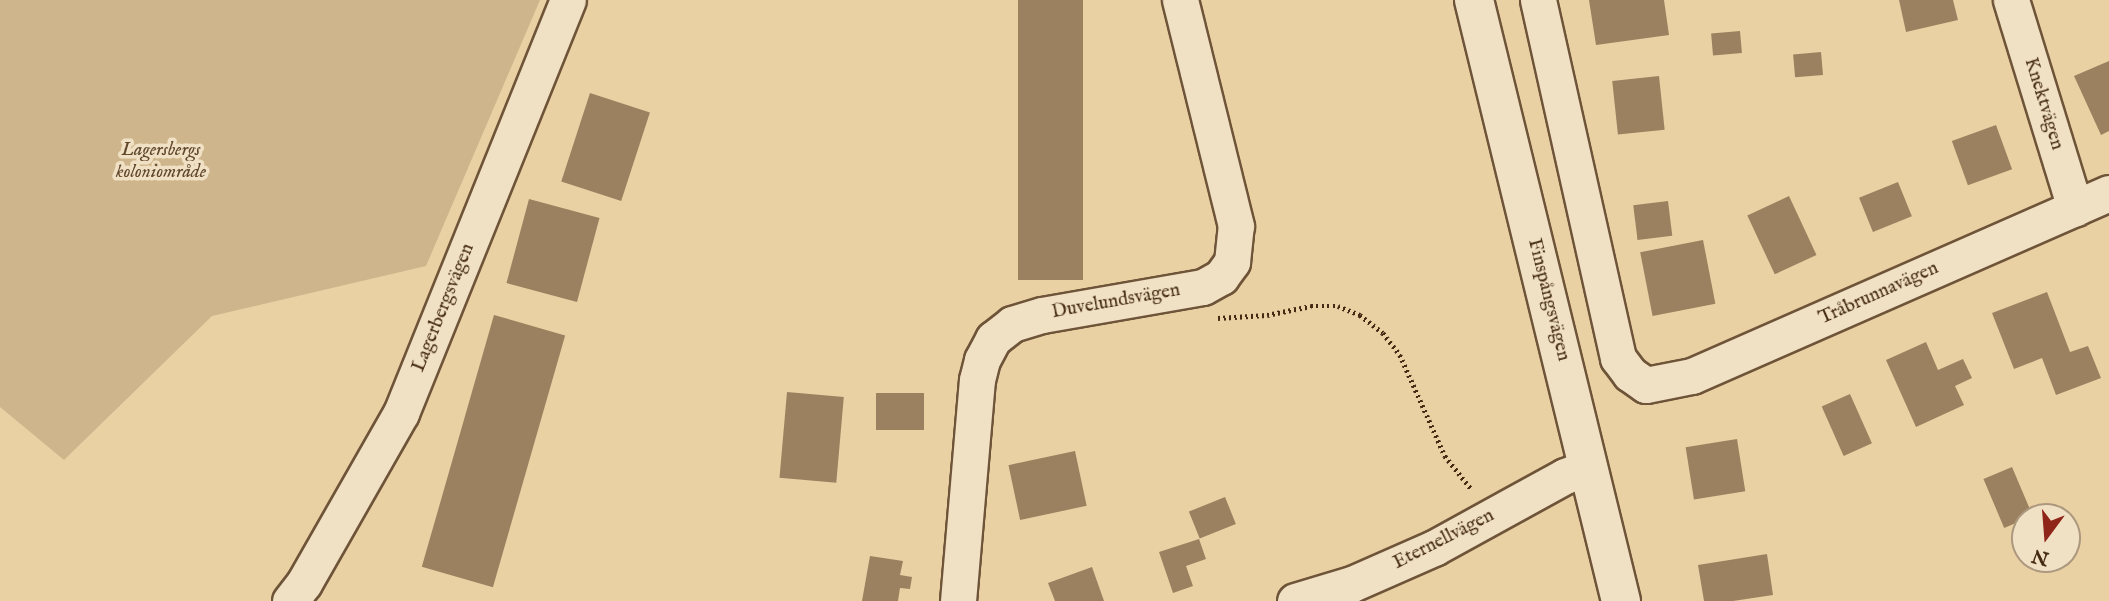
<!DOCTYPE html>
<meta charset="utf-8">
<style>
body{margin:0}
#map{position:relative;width:2109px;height:601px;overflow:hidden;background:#ead1a4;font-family:"IM FELL English",serif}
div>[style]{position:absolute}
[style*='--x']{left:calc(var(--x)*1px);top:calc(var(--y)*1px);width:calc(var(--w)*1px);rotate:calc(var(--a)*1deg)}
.green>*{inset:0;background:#ceb58c}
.building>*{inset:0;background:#9b815f;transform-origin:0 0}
.path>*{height:4.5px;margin-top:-2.25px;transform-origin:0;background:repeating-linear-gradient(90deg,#452b14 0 2px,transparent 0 5.5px)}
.roads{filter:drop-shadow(2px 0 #6e5438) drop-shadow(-2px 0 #6e5438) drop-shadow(0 2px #6e5438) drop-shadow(0 -2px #6e5438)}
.minor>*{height:35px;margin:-17.5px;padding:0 17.5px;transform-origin:17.5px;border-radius:17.5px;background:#f1e1c4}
.secondary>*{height:38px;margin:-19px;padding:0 19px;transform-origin:19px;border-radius:19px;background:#f1e1c4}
span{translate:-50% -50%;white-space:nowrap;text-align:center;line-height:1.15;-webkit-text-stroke:7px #f1e1c4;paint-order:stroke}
.street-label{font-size:19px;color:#452b14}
.park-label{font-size:19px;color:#60472c;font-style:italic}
.north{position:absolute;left:2011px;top:503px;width:70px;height:70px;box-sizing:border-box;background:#f1e1c4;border:2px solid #ac987e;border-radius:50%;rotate:196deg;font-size:19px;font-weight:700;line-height:28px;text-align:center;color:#452b14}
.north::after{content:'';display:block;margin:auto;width:24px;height:32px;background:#8f2418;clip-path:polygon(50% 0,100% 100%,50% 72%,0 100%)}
</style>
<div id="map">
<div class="green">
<div style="clip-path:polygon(0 0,540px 0,426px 266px,212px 316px,64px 460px,0 407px)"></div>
</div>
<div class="building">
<div style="left:1018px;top:0;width:65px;height:280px"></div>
<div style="clip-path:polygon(1589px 0,1664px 0,1669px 35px,1596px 45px)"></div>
<div style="clip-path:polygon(1899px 0,1953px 0,1958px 20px,1906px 32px)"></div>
<div style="left:1740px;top:31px;width:22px;height:29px;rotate:85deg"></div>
<div style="left:1821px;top:52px;width:23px;height:28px;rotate:85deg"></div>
<div style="clip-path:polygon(2109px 61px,2109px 131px,2101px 135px,2074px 76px)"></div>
<div style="left:1659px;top:76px;width:54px;height:47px;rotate:84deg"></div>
<div style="left:590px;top:93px;width:63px;height:93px;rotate:18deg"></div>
<div style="left:1996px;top:125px;width:47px;height:47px;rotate:70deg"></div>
<div style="left:1898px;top:182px;width:37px;height:42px;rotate:68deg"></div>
<div style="left:1789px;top:196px;width:65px;height:46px;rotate:65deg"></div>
<div style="left:529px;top:199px;width:73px;height:87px;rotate:15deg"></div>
<div style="left:1668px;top:201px;width:35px;height:35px;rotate:83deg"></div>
<div style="left:1703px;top:240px;width:65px;height:64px;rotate:79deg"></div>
<div style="clip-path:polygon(2047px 292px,2070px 352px,2088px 346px,2101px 378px,2056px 395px,2042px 358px,2014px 369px,1992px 313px)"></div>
<div style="left:494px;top:315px;width:74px;height:262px;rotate:16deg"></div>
<div style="clip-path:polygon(1926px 342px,1938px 370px,1963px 359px,1972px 378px,1955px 386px,1964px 405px,1916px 427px,1886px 360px)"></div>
<div style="left:787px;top:392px;width:57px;height:86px;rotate:5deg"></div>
<div style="left:876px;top:393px;width:48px;height:37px"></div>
<div style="left:1850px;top:394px;width:54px;height:31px;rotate:66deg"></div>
<div style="left:1737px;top:439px;width:53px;height:52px;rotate:81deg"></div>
<div style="left:1075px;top:451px;width:56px;height:68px;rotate:78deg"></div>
<div style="left:2012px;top:467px;width:53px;height:31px;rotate:67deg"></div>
<div style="left:1225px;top:497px;width:29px;height:39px;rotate:68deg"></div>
<div style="clip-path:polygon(1199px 539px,1206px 559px,1186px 566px,1193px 586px,1173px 593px,1159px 552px)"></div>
<div style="clip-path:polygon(1767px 554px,1773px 595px,1733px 601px,1704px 601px,1698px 565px)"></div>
<div style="clip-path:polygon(870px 556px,903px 561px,900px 575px,912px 577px,910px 589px,900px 588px,898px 601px,862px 601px)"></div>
<div style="clip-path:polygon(1092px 567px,1104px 601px,1055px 601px,1048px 583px)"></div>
</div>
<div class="path">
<div style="--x:1218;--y:318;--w:49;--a:-3.5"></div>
<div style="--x:1267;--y:315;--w:45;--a:-11.6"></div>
<div style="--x:1311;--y:306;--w:27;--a:0"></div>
<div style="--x:1338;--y:306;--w:24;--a:22"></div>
<div style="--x:1360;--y:315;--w:29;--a:38"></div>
<div style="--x:1383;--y:333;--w:28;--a:52"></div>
<div style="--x:1400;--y:355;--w:111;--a:66"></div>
<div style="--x:1445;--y:456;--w:43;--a:51.5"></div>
</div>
<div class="roads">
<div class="minor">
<div style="--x:1538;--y:0;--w:367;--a:77.4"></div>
<div style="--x:1618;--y:358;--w:20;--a:53"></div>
<div style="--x:1630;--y:374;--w:19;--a:35"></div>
<div style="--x:1646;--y:385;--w:47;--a:-11.1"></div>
<div style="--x:1692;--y:376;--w:455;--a:-23.7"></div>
<div style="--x:2011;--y:0;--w:218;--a:72.9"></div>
<div style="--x:290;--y:601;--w:23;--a:-52"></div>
<div style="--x:304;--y:583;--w:196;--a:-60.3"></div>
<div style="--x:401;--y:413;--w:445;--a:-68"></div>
<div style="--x:958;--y:601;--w:222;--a:-85.1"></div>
<div style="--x:977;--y:380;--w:21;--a:-76"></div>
<div style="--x:982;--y:360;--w:24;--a:-62"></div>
<div style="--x:993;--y:339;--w:24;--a:-38"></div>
<div style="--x:1012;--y:324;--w:31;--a:-17"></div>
<div style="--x:1042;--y:315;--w:163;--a:-9.9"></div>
<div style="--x:1203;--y:287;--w:21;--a:-29"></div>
<div style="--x:1221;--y:277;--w:19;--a:-54"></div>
<div style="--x:1232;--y:262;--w:36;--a:-84"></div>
<div style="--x:1236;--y:226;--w:233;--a:-103.9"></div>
<div style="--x:1295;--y:601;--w:59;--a:-16.6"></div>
<div style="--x:1352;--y:584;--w:90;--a:-23.7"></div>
<div style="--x:1434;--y:548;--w:149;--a:-28.8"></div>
<div style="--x:1565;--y:476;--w:25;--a:-21"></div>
</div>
<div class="secondary">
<div style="--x:1474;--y:0;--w:619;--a:76.26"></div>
</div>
</div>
<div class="street-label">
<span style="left:2043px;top:104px;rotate:73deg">Knektvägen</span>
<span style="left:1879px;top:294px;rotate:-24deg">Tråbrunnavägen</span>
<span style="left:1548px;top:300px;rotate:76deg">Finspångsvägen</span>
<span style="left:1116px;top:302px;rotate:-10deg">Duvelundsvägen</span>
<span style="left:444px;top:308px;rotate:-68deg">Lagerbergsvägen</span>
<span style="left:1444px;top:540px;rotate:-27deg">Eternellvägen</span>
</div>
<div class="park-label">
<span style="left:161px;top:162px">Lagersbergs<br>koloniområde</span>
</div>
<div class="north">N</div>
</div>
